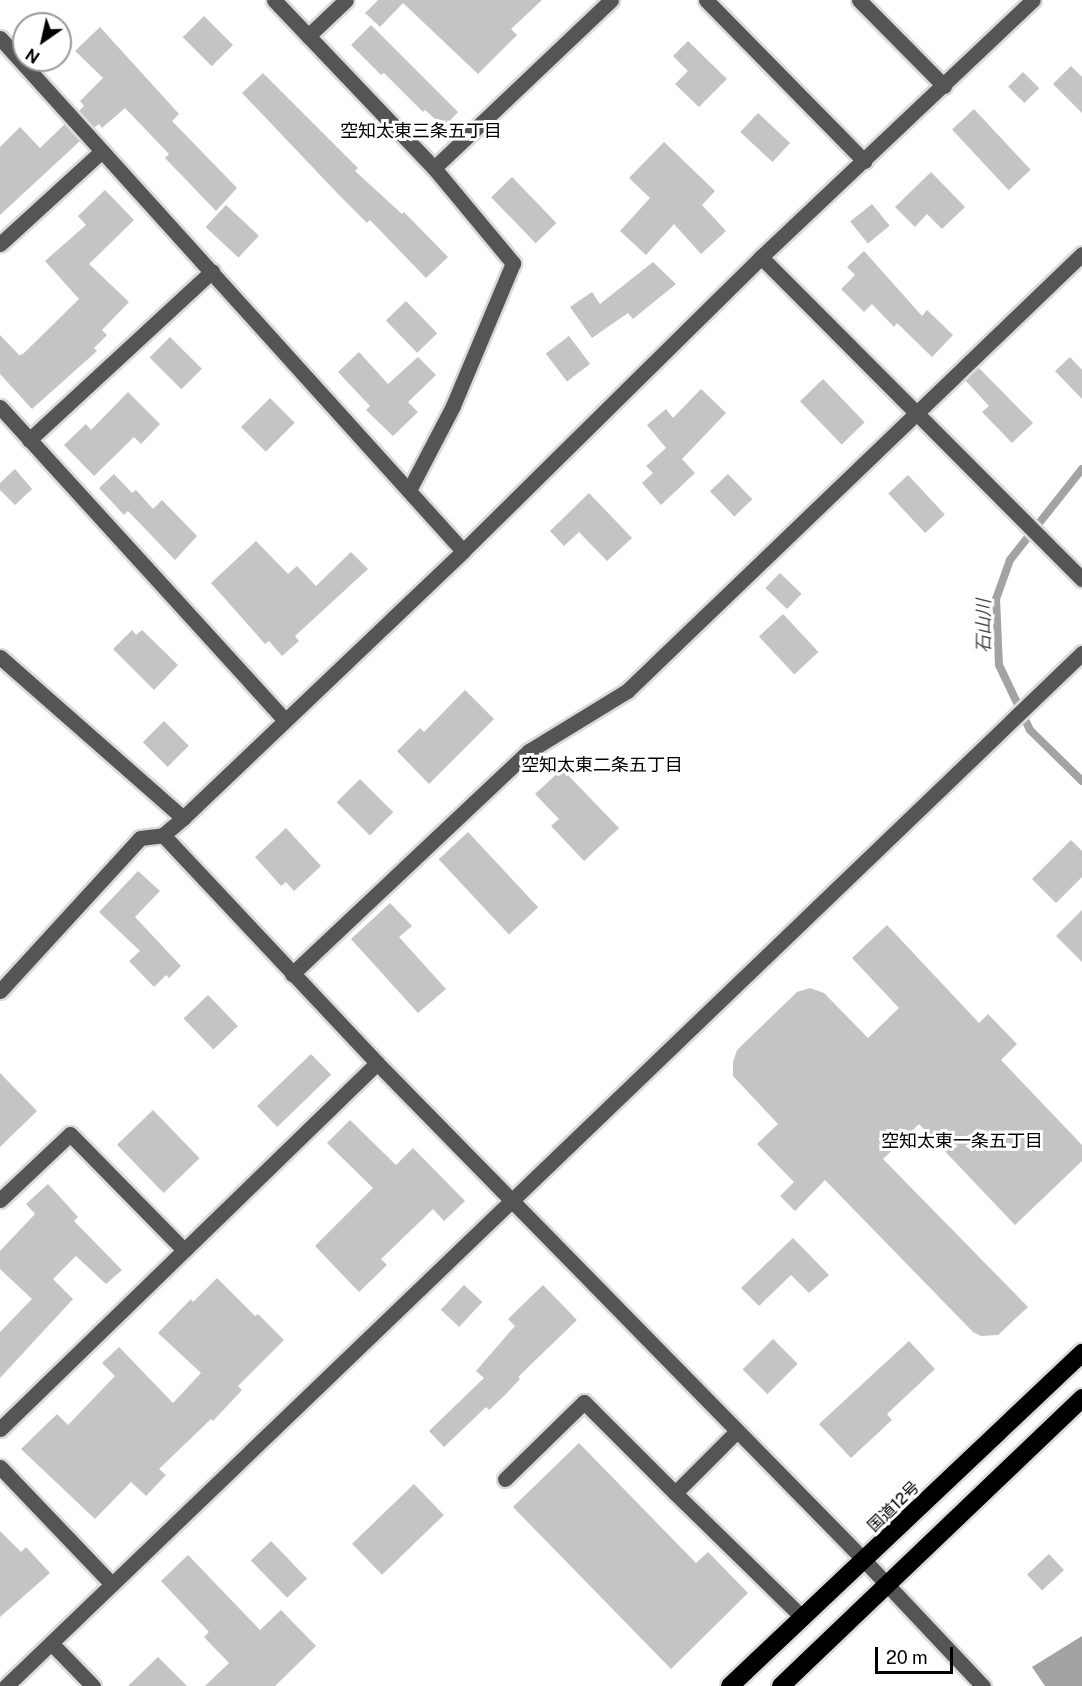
<!DOCTYPE html>
<meta charset="utf-8">
<style>
body{margin:0}
#map{position:relative;width:1082px;height:1686px;overflow:hidden;background:#fff;font-family:"Public Sans","Noto Sans JP",sans-serif}
div>[style]{position:absolute}
[style*='--x']{left:calc(var(--x)*1px);top:calc(var(--y)*1px);width:calc(var(--w)*1px);rotate:calc(var(--a)*1deg)}
.water>*{inset:0;background:#a3a3a3}
.stream>*{height:8px;margin:-4px;padding:0 4px;transform-origin:4px;border-radius:4px;background:#a3a3a3}
.building>*{inset:0;background:#c4c4c4;transform-origin:0 0}
.roads{filter:drop-shadow(2px 0 #dbdbdb) drop-shadow(-2px 0 #dbdbdb) drop-shadow(0 2px #dbdbdb) drop-shadow(0 -2px #dbdbdb)}
.minor>*{height:15px;margin:-7.5px;padding:0 7.5px;transform-origin:7.5px;border-radius:7.5px;background:#555}
.highway>*{height:18px;margin:-9px;padding:0 9px;transform-origin:9px;border-radius:9px;background:#000}
span{translate:-50% -50%;white-space:nowrap;text-align:center;line-height:1.15;-webkit-text-stroke:6px #fff;paint-order:stroke}
.street-label{font-size:16px;color:#000}
.neighbourhood-label{font-size:18px;color:#000}
.water-label{font-size:18px;color:#444;font-style:italic}
.north{position:absolute;left:12px;top:12px;width:60px;height:60px;box-sizing:border-box;background:#fff;border:2px solid #999;border-radius:50%;rotate:214deg;font-size:16px;font-weight:700;line-height:24px;text-align:center;color:#000}
.north::after{content:'';display:block;margin:auto;width:21px;height:27px;background:#000;clip-path:polygon(50% 0,100% 100%,50% 72%,0 100%)}
.scale{position:absolute;left:875px;top:1647px;width:78px;height:27px;box-sizing:border-box;border:3px solid #000;border-top:0;padding-left:8px;font-size:18px;line-height:21px;white-space:nowrap;color:#000;-webkit-text-stroke:4px #fff;paint-order:stroke}
</style>
<div id="map">
<div class="water">
<div style="clip-path:polygon(1082px 1636px,1082px 1686px,1045px 1686px,1032px 1667px)"></div>
</div>
<div class="stream">
<div style="--x:1082;--y:469;--w:116;--a:128.4"></div>
<div style="--x:1010;--y:560;--w:41;--a:109.7"></div>
<div style="--x:996;--y:599;--w:66;--a:87.4"></div>
<div style="--x:999;--y:665;--w:72;--a:64.5"></div>
<div style="--x:1030;--y:730;--w:73;--a:44.4"></div>
</div>
<div class="building">
<div style="clip-path:polygon(378px 0,542px 0,511px 29px,517px 35px,478px 74px,403px 3px,380px 27px,365px 13px)"></div>
<div style="left:204px;top:16px;width:41px;height:30px;rotate:45deg"></div>
<div style="clip-path:polygon(371px 25px,458px 112px,444px 127px,425px 110px,423px 112px,384px 73px,381px 75px,351px 45px)"></div>
<div style="clip-path:polygon(100px 27px,179px 114px,172px 121px,237px 188px,216px 211px,165px 158px,169px 154px,125px 108px,102px 128px,99px 124px,94px 128px,79px 111px,84px 106px,80px 101px,103px 78px,75px 51px)"></div>
<div style="clip-path:polygon(688px 41px,727px 79px,699px 107px,675px 84px,688px 71px,673px 56px)"></div>
<div style="clip-path:polygon(1071px 66px,1082px 77px,1082px 113px,1053px 84px)"></div>
<div style="left:1023px;top:72px;width:23px;height:21px;rotate:45deg"></div>
<div style="clip-path:polygon(263px 73px,358px 168px,355px 171px,402px 214px,404px 212px,448px 257px,426px 278px,370px 220px,367px 223px,339px 195px,242px 93px)"></div>
<div style="left:974px;top:109px;width:83px;height:30px;rotate:47deg"></div>
<div style="left:758px;top:113px;width:44px;height:26px;rotate:43deg"></div>
<div style="clip-path:polygon(65px 124px,80px 141px,0 215px,0 147px,20px 127px,40px 148px)"></div>
<div style="clip-path:polygon(664px 142px,715px 191px,702px 205px,726px 231px,701px 254px,674px 224px,646px 255px,620px 231px,650px 198px,629px 178px)"></div>
<div style="clip-path:polygon(931px 172px,965px 207px,942px 229px,927px 214px,915px 227px,895px 207px)"></div>
<div style="left:512px;top:177px;width:64px;height:29px;rotate:46deg"></div>
<div style="clip-path:polygon(105px 190px,134px 220px,89px 264px,129px 302px,102px 330px,107px 335px,94px 348px,97px 351px,32px 409px,0 374px,0 335px,19px 355px,23px 354px,79px 299px,45px 261px,86px 225px,78px 216px)"></div>
<div style="left:872px;top:204px;width:28px;height:28px;rotate:51deg"></div>
<div style="left:226px;top:205px;width:45px;height:30px;rotate:43deg"></div>
<div style="clip-path:polygon(864px 251px,922px 316px,927px 310px,953px 335px,932px 357px,897px 323px,894px 327px,872px 304px,864px 312px,841px 289px,855px 275px,847px 267px)"></div>
<div style="clip-path:polygon(653px 262px,676px 284px,633px 319px,628px 313px,592px 338px,570px 307px,592px 292px,600px 304px)"></div>
<div style="left:406px;top:301px;width:45px;height:28px;rotate:46deg"></div>
<div style="left:569px;top:336px;width:35px;height:29px;rotate:53deg"></div>
<div style="left:170px;top:337px;width:45px;height:29px;rotate:45deg"></div>
<div style="clip-path:polygon(359px 352px,388px 384px,418px 357px,436px 375px,408px 402px,418px 412px,393px 436px,366px 410px,370px 406px,338px 372px)"></div>
<div style="clip-path:polygon(1070px 357px,1082px 370px,1082px 399px,1055px 371px)"></div>
<div style="clip-path:polygon(978px 367px,1033px 423px,1012px 443px,982px 412px,989px 406px,965px 380px)"></div>
<div style="left:823px;top:379px;width:60px;height:32px;rotate:46deg"></div>
<div style="clip-path:polygon(701px 389px,726px 413px,682px 459px,695px 473px,661px 505px,642px 483px,653px 473px,646px 466px,666px 448px,647px 425px,666px 409px,673px 418px)"></div>
<div style="clip-path:polygon(128px 392px,160px 424px,141px 444px,134px 437px,94px 476px,64px 445px,86px 424px,91px 430px)"></div>
<div style="left:270px;top:398px;width:35px;height:41px;rotate:45deg"></div>
<div style="clip-path:polygon(15px 469px,32px 489px,15px 505px,0 490px,0 483px)"></div>
<div style="clip-path:polygon(114px 474px,132px 493px,136px 490px,153px 509px,162px 500px,197px 536px,175px 560px,128px 511px,124px 515px,99px 488px)"></div>
<div style="left:728px;top:474px;width:35px;height:25px;rotate:46deg"></div>
<div style="left:908px;top:475px;width:54px;height:27px;rotate:47deg"></div>
<div style="clip-path:polygon(589px 493px,632px 538px,607px 561px,579px 532px,564px 546px,550px 531px)"></div>
<div style="clip-path:polygon(256px 541px,288px 574px,297px 566px,316px 586px,351px 552px,368px 569px,295px 636px,299px 641px,282px 656px,269px 641px,265px 644px,211px 583px)"></div>
<div style="left:780px;top:573px;width:30px;height:21px;rotate:44deg"></div>
<div style="left:783px;top:614px;width:52px;height:33px;rotate:47deg"></div>
<div style="clip-path:polygon(132px 630px,136px 635px,142px 630px,178px 665px,154px 690px,113px 649px)"></div>
<div style="clip-path:polygon(465px 690px,494px 719px,429px 784px,397px 751px,420px 728px,424px 732px)"></div>
<div style="left:164px;top:721px;width:35px;height:30px;rotate:45deg"></div>
<div style="clip-path:polygon(562px 769px,619px 828px,584px 861px,551px 826px,559px 819px,535px 794px)"></div>
<div style="left:360px;top:779px;width:47px;height:33px;rotate:45deg"></div>
<div style="clip-path:polygon(286px 828px,321px 866px,294px 891px,286px 882px,281px 886px,255px 857px)"></div>
<div style="left:468px;top:832px;width:103px;height:40px;rotate:47deg"></div>
<div style="clip-path:polygon(1071px 840px,1082px 851px,1082px 877px,1056px 903px,1032px 879px)"></div>
<div style="clip-path:polygon(138px 871px,160px 891px,135px 917px,181px 966px,169px 978px,166px 975px,154px 987px,129px 961px,140px 951px,99px 912px)"></div>
<div style="clip-path:polygon(390px 903px,412px 926px,399px 937px,446px 989px,418px 1013px,351px 939px)"></div>
<div style="clip-path:polygon(1082px 910px,1082px 962px,1056px 936px)"></div>
<div style="clip-path:polygon(887px 925px,979px 1023px,988px 1014px,1017px 1044px,1001px 1060px,1082px 1145px,1082px 1161px,1015px 1225px,919px 1124px,883px 1159px,1028px 1307px,998px 1335px,981px 1336px,973px 1332px,825px 1180px,795px 1211px,780px 1196px,794px 1182px,757px 1144px,778px 1124px,733px 1076px,733px 1062px,737px 1050px,797px 992px,810px 988px,824px 993px,868px 1038px,899px 1008px,852px 958px)"></div>
<div style="left:208px;top:995px;width:43px;height:34px;rotate:46deg"></div>
<div style="left:311px;top:1054px;width:29px;height:75px;rotate:46deg"></div>
<div style="clip-path:polygon(0 1073px,37px 1111px,0 1147px)"></div>
<div style="left:153px;top:1110px;width:67px;height:50px;rotate:46deg"></div>
<div style="clip-path:polygon(350px 1120px,396px 1165px,413px 1148px,465px 1201px,444px 1221px,433px 1209px,381px 1259px,387px 1265px,359px 1292px,315px 1246px,373px 1188px,327px 1143px)"></div>
<div style="clip-path:polygon(48px 1184px,78px 1217px,74px 1221px,122px 1270px,106px 1284px,76px 1256px,53px 1279px,73px 1299px,0 1378px,0 1332px,32px 1299px,0 1269px,0 1251px,35px 1214px,26px 1204px)"></div>
<div style="clip-path:polygon(793px 1238px,829px 1275px,809px 1293px,791px 1275px,759px 1306px,741px 1288px)"></div>
<div style="clip-path:polygon(217px 1278px,255px 1316px,258px 1314px,284px 1340px,238px 1386px,242px 1390px,213px 1421px,211px 1419px,159px 1469px,166px 1475px,146px 1496px,131px 1482px,95px 1519px,21px 1449px,57px 1414px,68px 1425px,115px 1376px,102px 1363px,119px 1347px,173px 1403px,201px 1373px,158px 1333px,191px 1299px,193px 1302px)"></div>
<div style="left:464px;top:1285px;width:25px;height:34px;rotate:43deg"></div>
<div style="clip-path:polygon(543px 1285px,577px 1320px,518px 1377px,520px 1379px,504px 1396px,489px 1410px,486px 1407px,444px 1447px,429px 1431px,484px 1378px,476px 1371px,515px 1326px,508px 1319px)"></div>
<div style="left:773px;top:1339px;width:35px;height:43px;rotate:45deg"></div>
<div style="clip-path:polygon(909px 1341px,935px 1369px,887px 1414px,892px 1420px,851px 1458px,819px 1424px)"></div>
<div style="clip-path:polygon(579px 1443px,696px 1563px,708px 1552px,748px 1593px,671px 1669px,513px 1507px)"></div>
<div style="left:414px;top:1484px;width:43px;height:86px;rotate:46deg"></div>
<div style="clip-path:polygon(0 1531px,21px 1552px,26px 1547px,50px 1573px,0 1617px)"></div>
<div style="left:271px;top:1541px;width:52px;height:28px;rotate:46deg"></div>
<div style="left:1049px;top:1554px;width:22px;height:30px;rotate:47deg"></div>
<div style="clip-path:polygon(188px 1555px,260px 1630px,281px 1610px,316px 1646px,275px 1686px,205px 1686px,229px 1663px,204px 1637px,209px 1632px,161px 1581px)"></div>
<div style="clip-path:polygon(158px 1657px,187px 1686px,128px 1686px)"></div>
</div>
<div class="roads">
<div class="minor">
<div style="--x:274;--y:0;--w:232;--a:46.4"></div>
<div style="--x:434;--y:168;--w:124;--a:50.3"></div>
<div style="--x:513;--y:263;--w:155;--a:112.8"></div>
<div style="--x:453;--y:406;--w:95;--a:117.6"></div>
<div style="--x:706;--y:0;--w:226;--a:45.5"></div>
<div style="--x:859;--y:0;--w:121;--a:45.3"></div>
<div style="--x:308;--y:36;--w:52;--a:-43.5"></div>
<div style="--x:0;--y:38;--w:691;--a:47.93"></div>
<div style="--x:434;--y:168;--w:244;--a:-43.5"></div>
<div style="--x:0;--y:244;--w:138;--a:-42.4"></div>
<div style="--x:761;--y:257;--w:455;--a:45.1"></div>
<div style="--x:0;--y:407;--w:423;--a:47.7"></div>
<div style="--x:29;--y:440;--w:249;--a:-42.7"></div>
<div style="--x:0;--y:657;--w:244;--a:41.3"></div>
<div style="--x:163;--y:835;--w:313;--a:46.8"></div>
<div style="--x:377;--y:1063;--w:697;--a:45.58"></div>
<div style="--x:865;--y:1561;--w:172;--a:46.7"></div>
<div style="--x:292;--y:974;--w:325;--a:-43.3"></div>
<div style="--x:529;--y:751;--w:115;--a:-31.5"></div>
<div style="--x:627;--y:691;--w:631;--a:-43.84"></div>
<div style="--x:0;--y:991;--w:207;--a:-47.5"></div>
<div style="--x:140;--y:838;--w:23;--a:-7"></div>
<div style="--x:163;--y:835;--w:26;--a:-40"></div>
<div style="--x:183;--y:818;--w:387;--a:-43.6"></div>
<div style="--x:463;--y:551;--w:419;--a:-44.6"></div>
<div style="--x:761;--y:257;--w:374;--a:-43.4"></div>
<div style="--x:0;--y:1200;--w:96;--a:-43.3"></div>
<div style="--x:70;--y:1134;--w:163;--a:45.5"></div>
<div style="--x:0;--y:1429;--w:525;--a:-44.15"></div>
<div style="--x:0;--y:1467;--w:162;--a:46.3"></div>
<div style="--x:505;--y:1479;--w:110;--a:-44.3"></div>
<div style="--x:584;--y:1402;--w:129;--a:45"></div>
<div style="--x:675;--y:1493;--w:88;--a:-45"></div>
<div style="--x:675;--y:1493;--w:179;--a:44.3"></div>
<div style="--x:51;--y:1643;--w:60;--a:45.7"></div>
<div style="--x:6;--y:1686;--w:1492;--a:-43.83"></div>
</div>
<div class="highway">
<div style="--x:730;--y:1686;--w:485;--a:-43.4"></div>
<div style="--x:781;--y:1686;--w:417;--a:-43.7"></div>
</div>
</div>
<div class="street-label">
<span style="left:894px;top:1507px;rotate:-44deg">国道12号</span>
</div>
<div class="neighbourhood-label">
<span style="left:421px;top:131px">空知太東三条五丁目</span>
<span style="left:602px;top:765px">空知太東二条五丁目</span>
<span style="left:962px;top:1141px">空知太東一条五丁目</span>
</div>
<div class="water-label">
<span style="left:984px;top:626px;rotate:-90deg">石山川</span>
</div>
<div class="north">N</div>
<div class="scale">20 m</div>
</div>
